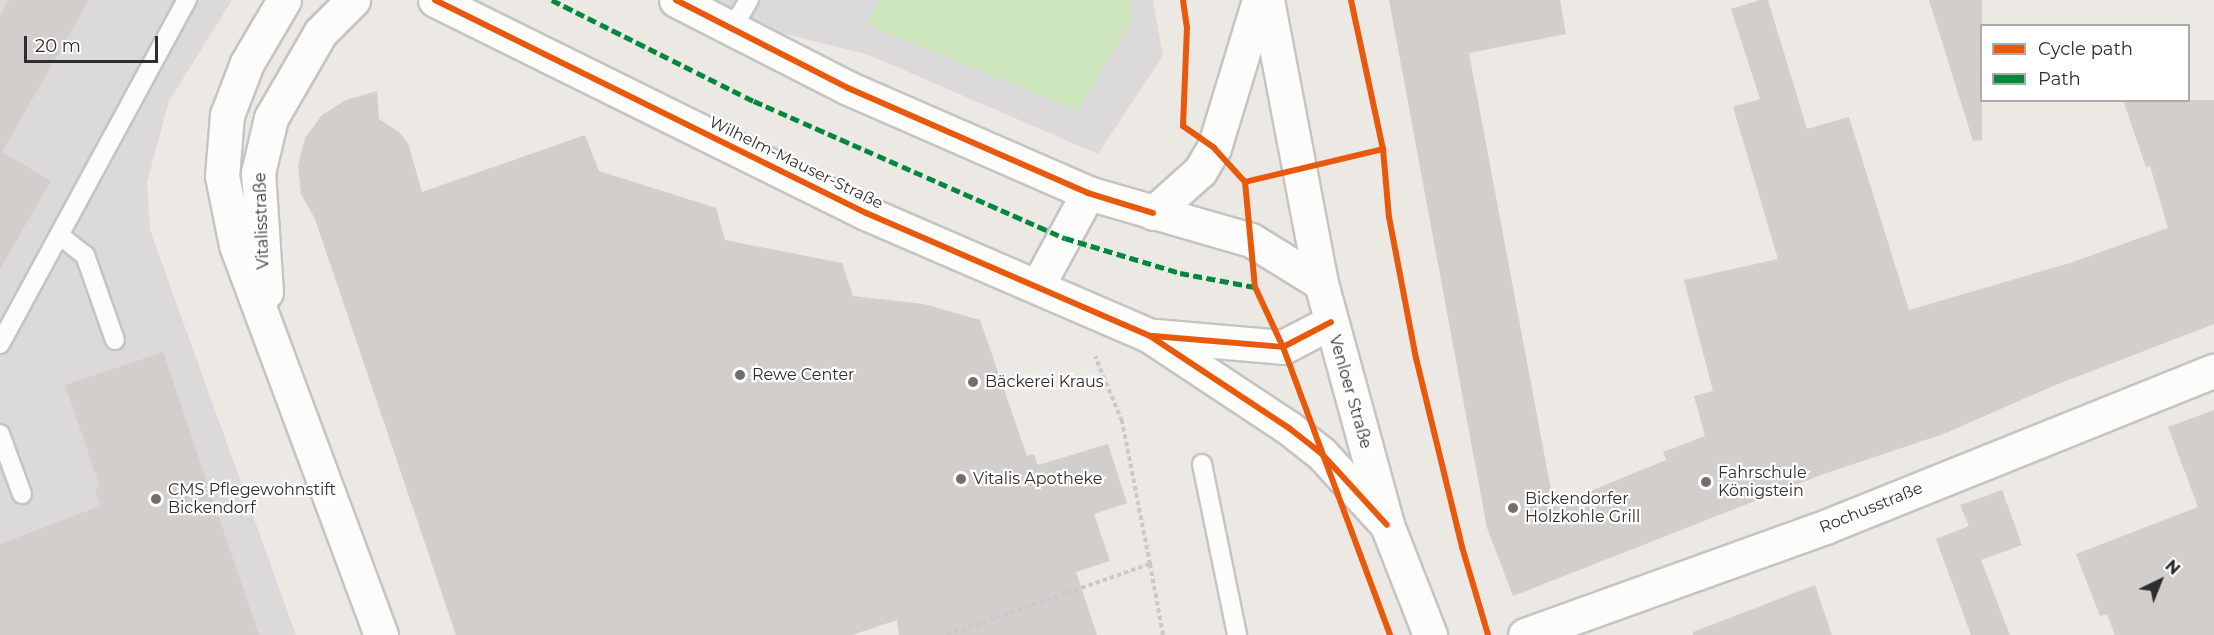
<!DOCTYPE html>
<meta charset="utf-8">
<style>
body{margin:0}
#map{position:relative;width:2214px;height:635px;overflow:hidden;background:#ece8e4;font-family:Montserrat,sans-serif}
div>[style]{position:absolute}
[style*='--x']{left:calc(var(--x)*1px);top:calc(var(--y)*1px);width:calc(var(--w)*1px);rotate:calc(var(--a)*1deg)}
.industrial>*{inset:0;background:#dcd9db}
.green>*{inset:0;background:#cee6be}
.building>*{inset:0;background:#d1cecb}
.path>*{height:4px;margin-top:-2px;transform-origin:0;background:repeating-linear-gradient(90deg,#c9c9c8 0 4.5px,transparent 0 7.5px)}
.roads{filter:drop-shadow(2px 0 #c5c4c5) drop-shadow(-2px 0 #c5c4c5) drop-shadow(0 2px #c5c4c5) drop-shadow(0 -2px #c5c4c5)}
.lane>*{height:18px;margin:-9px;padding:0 9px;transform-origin:9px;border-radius:9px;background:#fcfcfb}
.street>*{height:33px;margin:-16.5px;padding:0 16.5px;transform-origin:16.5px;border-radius:16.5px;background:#fcfcfb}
.secondary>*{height:33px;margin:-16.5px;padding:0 16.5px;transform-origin:16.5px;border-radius:16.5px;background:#fcfcfb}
.quiet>*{height:4.5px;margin-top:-2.25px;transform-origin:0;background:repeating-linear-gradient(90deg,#00873e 0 9px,transparent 0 13.5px)}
.cycleway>*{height:6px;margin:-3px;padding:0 3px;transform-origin:3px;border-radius:3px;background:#e8590c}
.dots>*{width:16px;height:16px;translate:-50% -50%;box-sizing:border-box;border:3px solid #fff;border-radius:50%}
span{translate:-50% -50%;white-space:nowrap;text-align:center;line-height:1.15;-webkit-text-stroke:4.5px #fff;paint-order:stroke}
.street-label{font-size:16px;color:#2e2e2e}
.poi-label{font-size:16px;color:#2e2e2e}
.left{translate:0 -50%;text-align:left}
.legend{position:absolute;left:1980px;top:24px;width:210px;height:78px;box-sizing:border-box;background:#fff;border:2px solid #ababab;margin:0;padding:8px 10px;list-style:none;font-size:18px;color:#2e2e2e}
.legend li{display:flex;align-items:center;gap:12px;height:30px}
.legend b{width:30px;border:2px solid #ababab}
.north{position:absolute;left:2130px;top:551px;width:60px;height:60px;-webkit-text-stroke:4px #fff;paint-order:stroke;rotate:43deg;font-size:16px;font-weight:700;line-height:24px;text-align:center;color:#2e2e2e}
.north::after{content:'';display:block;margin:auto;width:21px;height:27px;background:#2e2e2e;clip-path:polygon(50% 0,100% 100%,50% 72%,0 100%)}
.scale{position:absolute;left:24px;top:36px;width:134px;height:27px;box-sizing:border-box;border:3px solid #2e2e2e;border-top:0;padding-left:8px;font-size:18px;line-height:21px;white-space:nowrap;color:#2e2e2e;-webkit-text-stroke:4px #fff;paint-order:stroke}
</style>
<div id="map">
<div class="industrial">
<div style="clip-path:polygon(0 0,232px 0,169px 101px,147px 182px,150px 230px,296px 635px,0 635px)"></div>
<div style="clip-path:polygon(693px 0,1153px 0,1163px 56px,1098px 154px,869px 55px,734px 21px)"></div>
</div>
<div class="green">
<div style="clip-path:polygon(880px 0,1129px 0,1132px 20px,1078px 111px,865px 24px)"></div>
</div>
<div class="building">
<div style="clip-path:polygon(9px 0,89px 0,2px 152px,51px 181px,0 269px,0 15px)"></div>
<div style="clip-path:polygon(1389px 0,1560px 0,1566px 34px,1469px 53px,1554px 506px,1666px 460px,1663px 452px,1705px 436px,1694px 396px,1713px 391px,1684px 280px,1778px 259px,1733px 107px,1760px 99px,1731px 9px,1760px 0,1768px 0,1807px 129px,1849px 117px,1909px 310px,2070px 263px,2168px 228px,2150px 166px,2146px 167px,2123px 100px,2214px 100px,2214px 324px,2053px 386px,1946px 433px,1821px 475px,1513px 596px,1487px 528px)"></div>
<div style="clip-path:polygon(1929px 0,1982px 0,1982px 140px,1973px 141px)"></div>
<div style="clip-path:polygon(377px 91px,379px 119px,399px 132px,408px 143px,422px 192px,585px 135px,599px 171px,716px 208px,725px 240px,842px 263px,853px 296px,924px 304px,980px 320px,1027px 456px,1034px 454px,1038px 465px,1108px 444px,1127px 503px,1094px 514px,1110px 561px,1076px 572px,1097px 635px,899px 635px,897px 620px,852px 635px,456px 635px,315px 219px,301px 194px,298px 165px,305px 138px,322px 115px,346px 100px)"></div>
<div style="clip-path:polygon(163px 352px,259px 635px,0 635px,0 544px,100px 506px,95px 489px,100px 487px,65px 385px)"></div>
<div style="clip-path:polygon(2214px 410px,2214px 635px,2115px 635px,2107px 614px,2100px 616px,2076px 554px,2198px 507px,2168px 427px)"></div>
<div style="clip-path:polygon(2002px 490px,2022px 545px,1981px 560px,2010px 635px,1971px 635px,1936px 539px,1969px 526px,1960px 505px)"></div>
<div style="clip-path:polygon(1815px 585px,1832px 635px,1693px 635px,1693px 632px)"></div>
</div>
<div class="path">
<div style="--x:1150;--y:564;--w:72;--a:79.6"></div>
<div style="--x:947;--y:635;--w:215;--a:-19.3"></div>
<div style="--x:1150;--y:564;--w:146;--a:-101.1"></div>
<div style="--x:1122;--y:421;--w:70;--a:-112.6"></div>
</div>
<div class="roads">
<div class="lane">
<div style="--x:732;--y:29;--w:34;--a:-60"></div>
<div style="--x:59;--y:235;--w:33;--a:38"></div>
<div style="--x:85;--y:255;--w:90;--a:70.6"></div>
<div style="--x:0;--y:344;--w:392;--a:-61.5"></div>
<div style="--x:0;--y:434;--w:64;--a:69.9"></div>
<div style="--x:1202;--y:464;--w:175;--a:78.4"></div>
</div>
<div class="street">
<div style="--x:1525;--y:635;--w:319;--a:-19.8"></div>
<div style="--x:1825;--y:527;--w:419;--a:-21.9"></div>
</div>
<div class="secondary">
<div style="--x:284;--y:0;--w:73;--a:120.4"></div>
<div style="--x:247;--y:63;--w:56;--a:111"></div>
<div style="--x:227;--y:115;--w:61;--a:94.7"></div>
<div style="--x:222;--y:176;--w:70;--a:78.5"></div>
<div style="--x:236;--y:245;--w:416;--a:69.6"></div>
<div style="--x:435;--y:0;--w:481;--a:26.3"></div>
<div style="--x:866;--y:213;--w:309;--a:23.4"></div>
<div style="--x:1150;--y:336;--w:167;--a:33.5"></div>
<div style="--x:1289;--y:428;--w:42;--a:38.2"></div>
<div style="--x:1322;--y:454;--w:96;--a:47.5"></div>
<div style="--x:676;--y:0;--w:193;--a:27.1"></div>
<div style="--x:848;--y:88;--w:262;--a:23.6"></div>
<div style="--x:1088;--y:193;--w:170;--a:16.1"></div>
<div style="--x:1251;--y:240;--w:82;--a:31.6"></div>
<div style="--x:1267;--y:0;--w:288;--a:79.2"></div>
<div style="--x:1321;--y:283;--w:251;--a:74.7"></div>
<div style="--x:1387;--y:525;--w:118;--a:68.6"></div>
<div style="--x:1153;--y:213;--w:63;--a:-41.8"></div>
<div style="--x:1200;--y:171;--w:27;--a:-59"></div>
<div style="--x:1214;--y:148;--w:155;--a:-73.1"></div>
<div style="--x:1038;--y:285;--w:105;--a:-61.5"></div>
<div style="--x:266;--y:292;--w:119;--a:-93.8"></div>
<div style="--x:258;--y:173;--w:57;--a:-76.7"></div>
<div style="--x:271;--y:118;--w:98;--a:-60"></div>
<div style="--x:320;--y:33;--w:47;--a:-45"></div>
<div style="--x:1155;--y:336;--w:128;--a:4.9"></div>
<div style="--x:1283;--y:347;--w:54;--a:-27.5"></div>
</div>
</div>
<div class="quiet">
<div style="--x:552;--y:0;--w:226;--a:26.6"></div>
<div style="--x:754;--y:101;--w:340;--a:23.8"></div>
<div style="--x:1065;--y:238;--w:120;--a:16.9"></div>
<div style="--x:1180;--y:273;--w:76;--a:10.6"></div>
</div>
<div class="cycleway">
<div style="--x:435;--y:0;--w:481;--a:26.3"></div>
<div style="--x:866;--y:213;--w:309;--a:23.4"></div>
<div style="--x:1150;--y:336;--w:167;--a:33.5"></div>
<div style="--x:1289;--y:428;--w:42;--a:38.2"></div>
<div style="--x:1322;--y:454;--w:96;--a:47.5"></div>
<div style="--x:676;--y:0;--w:193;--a:27.1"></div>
<div style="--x:848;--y:88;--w:262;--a:23.6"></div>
<div style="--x:1088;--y:193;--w:68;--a:17.1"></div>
<div style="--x:1183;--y:0;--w:27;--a:82"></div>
<div style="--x:1187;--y:27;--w:99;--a:92.3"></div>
<div style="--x:1183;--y:126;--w:38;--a:35"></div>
<div style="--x:1214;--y:148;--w:46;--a:47.6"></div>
<div style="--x:1245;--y:182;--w:105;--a:84.6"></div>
<div style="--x:1255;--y:287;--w:66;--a:65"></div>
<div style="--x:1283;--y:347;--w:307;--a:69.6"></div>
<div style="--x:1351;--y:0;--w:152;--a:77.9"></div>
<div style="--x:1383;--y:149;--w:68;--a:85"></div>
<div style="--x:1389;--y:217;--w:144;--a:79.2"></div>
<div style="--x:1416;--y:358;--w:195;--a:76.3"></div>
<div style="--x:1462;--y:547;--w:92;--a:73.5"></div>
<div style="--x:1245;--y:182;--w:142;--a:-13.4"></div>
<div style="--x:1153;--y:336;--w:130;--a:4.8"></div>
<div style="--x:1283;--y:347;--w:54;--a:-27.5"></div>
</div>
<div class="dots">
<div style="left:740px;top:375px;background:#706f6e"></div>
<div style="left:973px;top:382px;background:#706f6e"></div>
<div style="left:961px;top:479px;background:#706f6e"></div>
<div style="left:1706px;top:482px;background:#706f6e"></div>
<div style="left:156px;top:499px;background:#706f6e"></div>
<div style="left:1513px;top:508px;background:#706f6e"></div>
</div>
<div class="street-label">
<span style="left:796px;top:163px;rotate:26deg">Wilhelm-Mauser-Straße</span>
<span style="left:262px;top:221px;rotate:-92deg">Vitalisstraße</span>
<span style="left:1350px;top:392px;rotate:74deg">Venloer Straße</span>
<span style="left:1871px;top:508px;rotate:-22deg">Rochusstraße</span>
</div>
<div class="poi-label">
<span class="left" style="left:752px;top:375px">Rewe Center</span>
<span class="left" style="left:985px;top:382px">Bäckerei Kraus</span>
<span class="left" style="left:1718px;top:482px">Fahrschule<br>Königstein</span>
<span class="left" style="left:973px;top:479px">Vitalis Apotheke</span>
<span class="left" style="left:168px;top:499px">CMS Pflegewohnstift<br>Bickendorf</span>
<span class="left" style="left:1525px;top:508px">Bickendorfer<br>Holzkohle Grill</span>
</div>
<ul class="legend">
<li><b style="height:8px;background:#e8590c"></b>Cycle path</li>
<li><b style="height:8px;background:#00873e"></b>Path</li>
</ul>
<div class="north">N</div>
<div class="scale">20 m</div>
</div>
